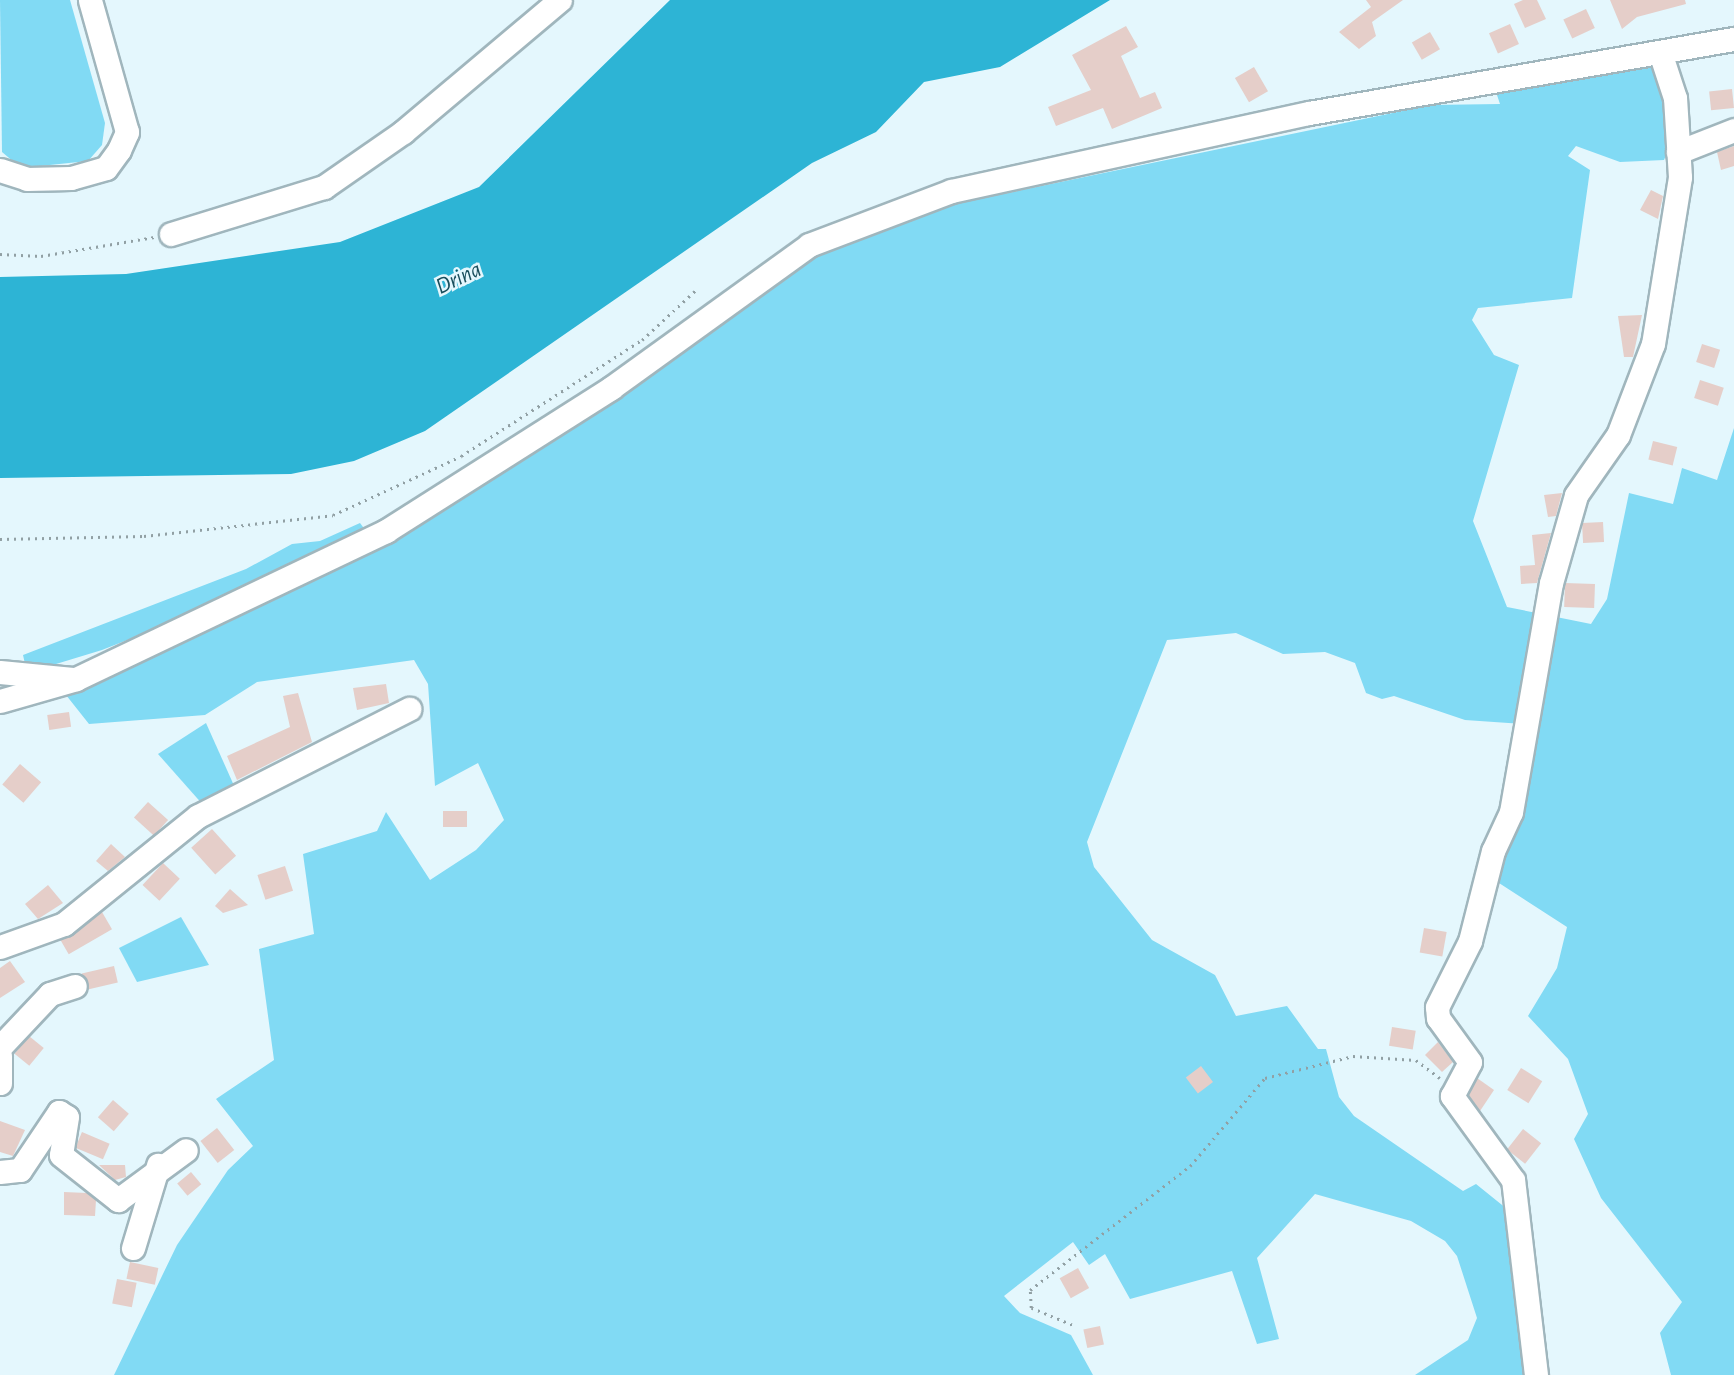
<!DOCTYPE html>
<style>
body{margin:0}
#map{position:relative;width:1734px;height:1375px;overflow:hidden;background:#e4f7fd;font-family:"Alegreya Sans",sans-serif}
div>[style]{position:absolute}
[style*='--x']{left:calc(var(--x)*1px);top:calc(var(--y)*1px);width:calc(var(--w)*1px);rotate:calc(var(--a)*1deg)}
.green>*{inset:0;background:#81daf4}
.water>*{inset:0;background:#2db4d5}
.building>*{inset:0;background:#e5cec9;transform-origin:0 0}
.path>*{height:2.5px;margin-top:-1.25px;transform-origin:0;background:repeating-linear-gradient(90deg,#91a0a4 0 2px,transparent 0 7px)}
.roads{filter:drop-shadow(2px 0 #a0b6bd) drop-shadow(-2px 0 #a0b6bd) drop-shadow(0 2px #a0b6bd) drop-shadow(0 -2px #a0b6bd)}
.minor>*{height:23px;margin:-11.5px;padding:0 11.5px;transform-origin:11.5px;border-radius:11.5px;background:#fff}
span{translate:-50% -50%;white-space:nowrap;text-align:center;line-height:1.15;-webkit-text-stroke:5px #e4f7fd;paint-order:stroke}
.water-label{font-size:23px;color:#194e5c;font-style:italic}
</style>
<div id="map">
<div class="green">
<div style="clip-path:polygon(0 0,70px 0,105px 123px,102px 145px,88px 161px,21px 168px,2px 152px)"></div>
<div style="clip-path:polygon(1651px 65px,1661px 72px,1669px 148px,1664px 160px,1620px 162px,1576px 146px,1568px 156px,1590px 170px,1572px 298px,1478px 308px,1472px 320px,1494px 355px,1519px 365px,1473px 521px,1507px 607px,1591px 624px,1607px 599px,1629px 493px,1673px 504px,1682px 468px,1717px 480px,1734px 428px,1734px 1375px,1671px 1375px,1660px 1333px,1682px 1302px,1601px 1198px,1574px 1139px,1588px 1114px,1568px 1059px,1528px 1016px,1557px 968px,1567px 927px,1482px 872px,1523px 724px,1465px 720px,1394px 696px,1382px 699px,1366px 693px,1355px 663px,1325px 652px,1283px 654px,1236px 633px,1167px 640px,1087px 842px,1094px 867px,1152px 940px,1215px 975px,1236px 1016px,1287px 1006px,1318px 1049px,1326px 1049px,1339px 1097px,1354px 1116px,1463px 1191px,1476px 1184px,1507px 1209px,1540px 1317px,1544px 1375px,1415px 1375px,1468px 1340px,1477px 1318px,1457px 1256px,1445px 1241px,1411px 1221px,1315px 1194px,1257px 1258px,1279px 1339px,1257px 1344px,1232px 1271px,1130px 1299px,1105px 1254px,1089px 1265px,1073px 1242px,1004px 1296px,1020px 1313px,1071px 1335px,1093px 1375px,114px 1375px,177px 1245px,228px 1170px,253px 1146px,216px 1099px,274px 1060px,259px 949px,314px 934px,303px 854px,377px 831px,386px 812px,430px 880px,476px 850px,504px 820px,478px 763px,435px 786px,428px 684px,414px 660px,257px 682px,205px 715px,89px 724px,66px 695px,389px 543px,620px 397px,816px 252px,960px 203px,1431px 105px,1500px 104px,1495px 89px)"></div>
<div style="clip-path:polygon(360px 523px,366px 531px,223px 602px,102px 650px,56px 664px,25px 664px,23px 655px,246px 569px,292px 544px,320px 541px)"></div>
<div style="clip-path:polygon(206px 723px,240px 799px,212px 815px,158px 754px)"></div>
<div style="clip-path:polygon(181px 917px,209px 965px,137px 982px,119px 948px)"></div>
</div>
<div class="water">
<div style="clip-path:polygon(670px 0,1110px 0,1000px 67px,924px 82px,876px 132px,812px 163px,425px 431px,354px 461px,291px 474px,0 478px,0 277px,126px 274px,340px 242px,479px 187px)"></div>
</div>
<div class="building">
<div style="clip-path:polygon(1366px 0,1403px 0,1372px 22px,1376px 36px,1359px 49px,1339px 32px,1371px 7px)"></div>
<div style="clip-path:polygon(1523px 0,1537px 0,1546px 19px,1525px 28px,1514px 4px)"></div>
<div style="clip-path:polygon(1610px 0,1685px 0,1686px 4px,1637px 17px,1622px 29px)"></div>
<div style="left:1586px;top:9px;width:21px;height:25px;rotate:65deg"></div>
<div style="left:1510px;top:24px;width:22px;height:23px;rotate:66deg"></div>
<div style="clip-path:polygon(1126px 26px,1138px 47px,1121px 56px,1140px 98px,1155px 92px,1162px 108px,1112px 129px,1103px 108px,1056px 126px,1048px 107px,1091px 90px,1072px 55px)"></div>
<div style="left:1430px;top:32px;width:20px;height:21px;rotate:60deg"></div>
<div style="left:1254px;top:67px;width:28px;height:22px;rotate:60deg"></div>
<div style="left:1732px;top:89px;width:19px;height:23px;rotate:84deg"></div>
<div style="clip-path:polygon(1734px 146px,1734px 166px,1721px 170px,1717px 152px)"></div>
<div style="clip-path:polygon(1651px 190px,1663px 196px,1658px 219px,1640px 210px)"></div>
<div style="clip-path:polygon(1642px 315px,1633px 357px,1624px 357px,1618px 316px)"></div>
<div style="left:1702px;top:344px;width:19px;height:19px;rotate:18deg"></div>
<div style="left:1700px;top:380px;width:25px;height:19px;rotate:18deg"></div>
<div style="left:1653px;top:441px;width:25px;height:19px;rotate:14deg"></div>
<div style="clip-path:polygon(1562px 493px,1556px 516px,1548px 517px,1544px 495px)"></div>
<div style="left:1603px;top:522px;width:20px;height:21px;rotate:87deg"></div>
<div style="clip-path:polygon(1551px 533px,1537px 583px,1521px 584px,1520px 566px,1535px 565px,1532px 535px)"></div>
<div style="left:1565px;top:583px;width:30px;height:24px;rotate:2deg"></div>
<div style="clip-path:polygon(386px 684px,389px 703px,357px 710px,353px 688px)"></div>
<div style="clip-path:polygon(298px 693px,312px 742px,237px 780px,227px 756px,290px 727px,283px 696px)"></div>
<div style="left:69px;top:712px;width:15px;height:22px;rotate:82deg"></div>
<div style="left:20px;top:764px;width:28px;height:27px;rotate:41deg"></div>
<div style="left:148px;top:802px;width:27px;height:21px;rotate:42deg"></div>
<div style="left:443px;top:811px;width:24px;height:16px"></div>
<div style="left:212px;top:829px;width:36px;height:28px;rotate:48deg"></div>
<div style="clip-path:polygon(111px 844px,125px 857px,108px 871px,96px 861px)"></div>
<div style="left:163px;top:863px;width:23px;height:30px;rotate:43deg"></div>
<div style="left:285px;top:866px;width:26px;height:29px;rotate:72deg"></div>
<div style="clip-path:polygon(48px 885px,63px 903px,38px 919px,25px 904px)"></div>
<div style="clip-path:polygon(230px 889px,248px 905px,223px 913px,215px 906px)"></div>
<div style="left:102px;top:912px;width:20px;height:50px;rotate:60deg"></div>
<div style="left:1424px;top:928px;width:23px;height:25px;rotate:10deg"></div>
<div style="clip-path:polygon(10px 961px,25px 982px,0 998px,0 968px)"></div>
<div style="left:114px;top:966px;width:17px;height:33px;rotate:77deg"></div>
<div style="left:1392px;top:1027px;width:24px;height:19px;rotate:9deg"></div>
<div style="left:29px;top:1036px;width:19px;height:23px;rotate:39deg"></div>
<div style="clip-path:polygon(1438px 1042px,1453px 1062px,1442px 1072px,1425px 1055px)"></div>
<div style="left:1201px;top:1066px;width:20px;height:19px;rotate:53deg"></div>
<div style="left:1521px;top:1068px;width:25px;height:26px;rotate:32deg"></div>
<div style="clip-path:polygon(1477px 1078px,1494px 1090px,1480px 1111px,1468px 1095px)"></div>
<div style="left:113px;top:1100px;width:21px;height:23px;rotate:41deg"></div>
<div style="clip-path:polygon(0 1121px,25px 1130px,13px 1156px,0 1152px)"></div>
<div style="left:217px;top:1128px;width:28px;height:21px;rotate:52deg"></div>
<div style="left:1523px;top:1129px;width:23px;height:26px;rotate:38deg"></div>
<div style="left:82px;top:1132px;width:30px;height:17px;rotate:23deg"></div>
<div style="clip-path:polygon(99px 1165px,125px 1165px,126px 1177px,115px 1180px)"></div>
<div style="left:191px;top:1172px;width:16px;height:18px;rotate:50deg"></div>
<div style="clip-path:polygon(64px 1192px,87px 1193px,96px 1200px,95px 1216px,64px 1215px)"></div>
<div style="left:130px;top:1262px;width:29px;height:17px;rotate:12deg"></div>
<div style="left:1078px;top:1268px;width:23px;height:21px;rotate:61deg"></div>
<div style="left:117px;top:1279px;width:20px;height:25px;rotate:11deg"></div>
<div style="left:1100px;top:1326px;width:19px;height:17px;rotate:78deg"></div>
</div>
<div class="path">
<div style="--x:0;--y:254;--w:41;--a:2.8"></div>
<div style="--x:41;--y:256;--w:115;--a:-9.5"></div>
<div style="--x:0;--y:539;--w:144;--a:-1.2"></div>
<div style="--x:144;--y:536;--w:190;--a:-6.3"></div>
<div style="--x:333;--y:515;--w:141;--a:-24.7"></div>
<div style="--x:461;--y:456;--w:215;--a:-32.7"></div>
<div style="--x:642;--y:340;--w:75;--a:-42.8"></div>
<div style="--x:1072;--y:1325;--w:44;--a:-157.5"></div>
<div style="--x:1031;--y:1308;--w:18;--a:-93"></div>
<div style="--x:1030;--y:1290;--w:202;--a:-37.8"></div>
<div style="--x:1190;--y:1166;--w:116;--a:-49.6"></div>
<div style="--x:1265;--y:1078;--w:91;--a:-14"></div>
<div style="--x:1353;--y:1056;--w:63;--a:3.6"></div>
<div style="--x:1416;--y:1060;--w:30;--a:37"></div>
</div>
<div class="roads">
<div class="minor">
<div style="--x:1678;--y:152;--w:60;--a:-21.4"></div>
<div style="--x:0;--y:170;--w:28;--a:18"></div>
<div style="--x:27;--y:179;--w:44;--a:-1.3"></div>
<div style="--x:71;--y:178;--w:36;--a:-16"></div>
<div style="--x:106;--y:168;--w:22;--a:-54"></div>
<div style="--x:119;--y:150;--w:20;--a:-66"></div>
<div style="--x:127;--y:132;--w:137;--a:-105.7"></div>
<div style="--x:171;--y:234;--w:160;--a:-17.1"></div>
<div style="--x:324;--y:187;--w:96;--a:-34.8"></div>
<div style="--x:403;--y:132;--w:205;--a:-40.1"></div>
<div style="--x:0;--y:672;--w:73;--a:5.5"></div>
<div style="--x:0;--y:701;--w:79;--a:-16.1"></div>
<div style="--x:76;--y:679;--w:344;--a:-25.5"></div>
<div style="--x:386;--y:531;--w:267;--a:-32.4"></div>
<div style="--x:611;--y:388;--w:244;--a:-35.8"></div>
<div style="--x:809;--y:245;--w:152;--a:-20.8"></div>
<div style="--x:951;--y:191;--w:366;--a:-12.3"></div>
<div style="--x:1309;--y:113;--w:431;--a:-9.9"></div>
<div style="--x:0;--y:947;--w:68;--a:-19.8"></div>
<div style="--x:64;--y:924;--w:172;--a:-38.9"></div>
<div style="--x:198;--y:816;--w:237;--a:-26.9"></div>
<div style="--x:0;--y:1047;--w:73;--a:-46.7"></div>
<div style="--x:50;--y:994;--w:26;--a:-18"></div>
<div style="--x:0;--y:1056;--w:27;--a:90"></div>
<div style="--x:0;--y:1172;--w:20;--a:-6"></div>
<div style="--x:20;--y:1170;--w:70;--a:-56.1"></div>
<div style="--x:59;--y:1112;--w:9;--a:32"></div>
<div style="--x:67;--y:1117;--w:38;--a:99"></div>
<div style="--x:61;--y:1155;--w:73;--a:38.3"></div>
<div style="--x:118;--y:1200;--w:84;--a:-36.3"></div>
<div style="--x:133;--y:1248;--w:87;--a:-73.2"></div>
<div style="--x:1536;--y:1375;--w:196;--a:-96.7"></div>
<div style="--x:1513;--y:1180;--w:104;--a:-126"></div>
<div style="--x:1452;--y:1096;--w:38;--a:-62"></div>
<div style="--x:1470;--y:1062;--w:54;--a:-126"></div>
<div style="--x:1438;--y:1018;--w:11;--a:-95"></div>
<div style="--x:1437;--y:1007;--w:74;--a:-63.4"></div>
<div style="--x:1470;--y:941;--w:93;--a:-75.7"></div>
<div style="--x:1493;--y:851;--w:43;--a:-65.2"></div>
<div style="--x:1511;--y:812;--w:232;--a:-80.1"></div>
<div style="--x:1551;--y:583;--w:91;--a:-74.1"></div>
<div style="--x:1576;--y:495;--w:73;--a:-55"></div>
<div style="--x:1618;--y:435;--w:97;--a:-69"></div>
<div style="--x:1653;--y:344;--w:169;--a:-80.8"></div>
<div style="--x:1680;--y:177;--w:79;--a:-93.6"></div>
<div style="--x:1675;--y:98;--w:48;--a:-108.1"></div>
</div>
</div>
<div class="water-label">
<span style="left:459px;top:279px;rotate:-25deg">Drina</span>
</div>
</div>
